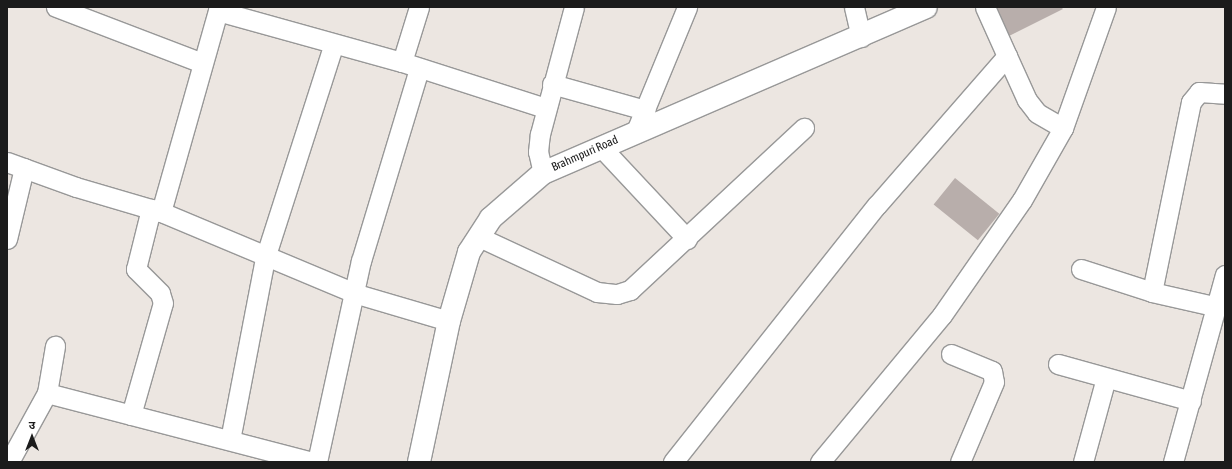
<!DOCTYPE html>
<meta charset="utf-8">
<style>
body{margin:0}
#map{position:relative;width:1232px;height:469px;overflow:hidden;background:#ece6e1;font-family:"Asap Condensed","Noto Sans Devanagari",sans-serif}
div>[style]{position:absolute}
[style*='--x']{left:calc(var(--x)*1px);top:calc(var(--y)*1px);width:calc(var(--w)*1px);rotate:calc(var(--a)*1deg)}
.building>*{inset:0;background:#b8aeab;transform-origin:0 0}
.roads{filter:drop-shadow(1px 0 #989898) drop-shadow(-1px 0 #989898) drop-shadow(0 1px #989898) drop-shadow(0 -1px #989898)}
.minor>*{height:19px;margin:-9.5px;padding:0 9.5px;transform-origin:9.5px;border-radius:9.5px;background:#fff}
.tertiary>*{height:22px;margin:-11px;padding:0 11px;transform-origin:11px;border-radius:11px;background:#fff}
span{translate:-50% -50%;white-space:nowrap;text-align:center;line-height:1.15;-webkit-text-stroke:3px #fff;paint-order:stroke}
.street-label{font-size:12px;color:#1b1b1b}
.frame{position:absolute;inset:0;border:8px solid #1b1b1b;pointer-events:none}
.north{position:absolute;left:12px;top:417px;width:40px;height:40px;-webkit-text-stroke:3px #fff;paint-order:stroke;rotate:0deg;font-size:11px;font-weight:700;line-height:16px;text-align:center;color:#1b1b1b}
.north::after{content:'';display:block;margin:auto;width:14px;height:18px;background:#1b1b1b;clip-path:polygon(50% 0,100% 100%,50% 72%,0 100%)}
</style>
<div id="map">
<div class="building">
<div style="clip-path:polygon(994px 7px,1061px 7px,1063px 9px,1009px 36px)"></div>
<div style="left:955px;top:178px;width:57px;height:34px;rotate:39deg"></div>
</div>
<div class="roads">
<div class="minor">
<div style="--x:56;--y:7;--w:157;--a:20.9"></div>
<div style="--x:854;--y:7;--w:31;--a:77"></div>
<div style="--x:218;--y:11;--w:191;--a:15.5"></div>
<div style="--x:402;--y:62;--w:150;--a:17.8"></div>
<div style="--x:1007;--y:56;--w:48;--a:65.6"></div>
<div style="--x:1027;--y:100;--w:16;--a:52"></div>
<div style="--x:1037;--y:113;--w:30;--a:30"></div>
<div style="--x:1063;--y:128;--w:128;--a:-70.4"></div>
<div style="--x:402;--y:62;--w:58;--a:-72.8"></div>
<div style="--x:552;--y:84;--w:97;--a:15.6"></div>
<div style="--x:636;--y:131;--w:134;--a:-67.6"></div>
<div style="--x:601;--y:147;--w:126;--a:46.9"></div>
<div style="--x:7;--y:162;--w:73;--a:19.9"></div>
<div style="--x:76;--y:187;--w:89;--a:16.4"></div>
<div style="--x:161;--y:212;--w:212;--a:22.7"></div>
<div style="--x:357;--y:294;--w:96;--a:16.4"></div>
<div style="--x:543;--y:173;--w:22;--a:-103"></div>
<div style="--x:538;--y:152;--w:18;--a:-84"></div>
<div style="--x:540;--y:134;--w:131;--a:-75"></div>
<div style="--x:161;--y:212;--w:213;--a:-74.2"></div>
<div style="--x:479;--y:237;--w:130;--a:25"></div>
<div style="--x:597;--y:292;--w:20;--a:6"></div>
<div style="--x:617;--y:294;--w:14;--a:-17"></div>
<div style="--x:630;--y:290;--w:238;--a:-43"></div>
<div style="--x:7;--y:239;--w:73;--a:-76.5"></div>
<div style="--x:1081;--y:269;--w:75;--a:17.9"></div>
<div style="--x:1218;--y:307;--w:68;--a:-167.2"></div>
<div style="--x:1152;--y:292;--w:194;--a:-78.4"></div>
<div style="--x:1191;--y:102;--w:13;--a:-51"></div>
<div style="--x:1199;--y:92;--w:26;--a:4"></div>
<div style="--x:951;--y:354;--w:44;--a:22.5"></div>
<div style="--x:992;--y:371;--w:11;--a:80"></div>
<div style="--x:994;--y:382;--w:87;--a:113"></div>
<div style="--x:1058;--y:364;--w:138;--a:15.5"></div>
<div style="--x:47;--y:393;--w:48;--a:-80.3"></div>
<div style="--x:131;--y:415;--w:116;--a:-74.1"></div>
<div style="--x:163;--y:303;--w:10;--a:-107"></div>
<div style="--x:160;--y:293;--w:34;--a:-135"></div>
<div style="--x:136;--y:269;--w:62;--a:-76"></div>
<div style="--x:230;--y:440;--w:185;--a:-79.1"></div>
<div style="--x:265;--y:258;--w:223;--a:-72.2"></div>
<div style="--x:9;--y:462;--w:79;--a:-61.2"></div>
<div style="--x:47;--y:393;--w:274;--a:14.6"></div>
<div style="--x:317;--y:462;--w:206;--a:-77.7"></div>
<div style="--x:361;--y:261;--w:201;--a:-73.2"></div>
<div style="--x:673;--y:462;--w:328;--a:-51.6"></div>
<div style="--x:877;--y:205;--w:198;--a:-48.9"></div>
<div style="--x:1007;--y:56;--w:54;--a:-114.2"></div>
<div style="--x:820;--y:462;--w:191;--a:-50.3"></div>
<div style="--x:942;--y:315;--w:140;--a:-55.2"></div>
<div style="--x:1022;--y:200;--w:83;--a:-60.3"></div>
<div style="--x:1083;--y:462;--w:87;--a:-74.7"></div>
<div style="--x:1173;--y:462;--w:194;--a:-74.5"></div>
</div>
<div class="tertiary">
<div style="--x:419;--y:462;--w:144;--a:-78"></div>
<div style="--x:449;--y:321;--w:72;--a:-73.8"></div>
<div style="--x:469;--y:252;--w:40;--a:-57.1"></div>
<div style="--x:491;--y:218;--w:69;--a:-40.9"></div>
<div style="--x:543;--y:173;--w:417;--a:-23.4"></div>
</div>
</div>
<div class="street-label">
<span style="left:585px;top:154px;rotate:-24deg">Brahmpuri Road</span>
</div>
<div class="frame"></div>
<div class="north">उ</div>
</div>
